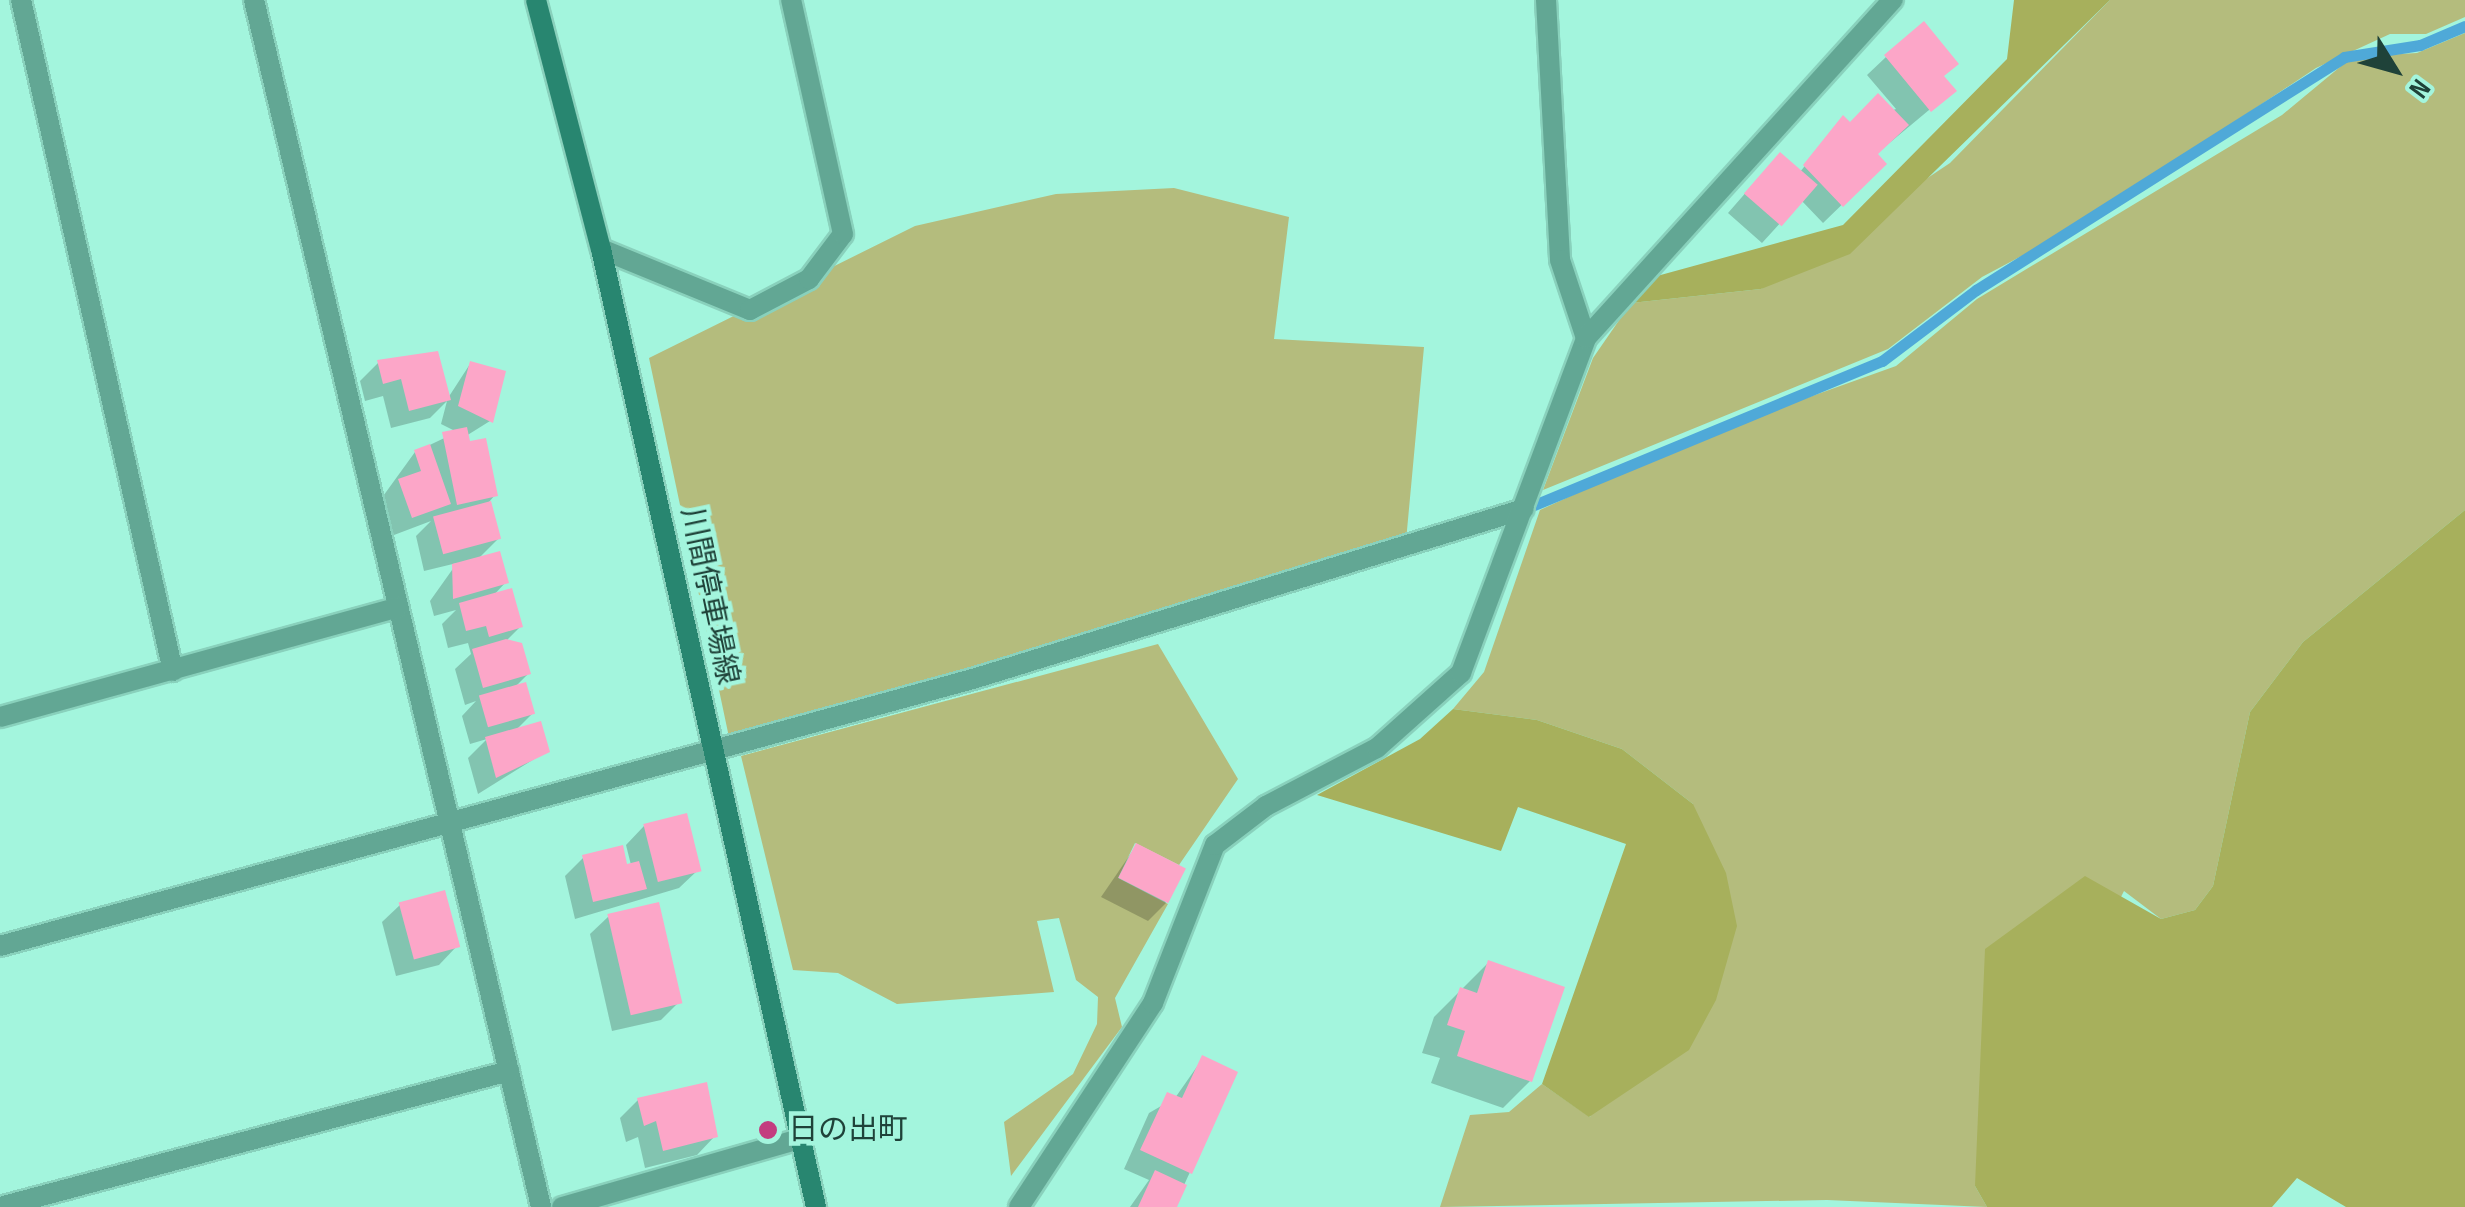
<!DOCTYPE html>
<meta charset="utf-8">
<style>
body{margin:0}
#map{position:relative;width:2465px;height:1207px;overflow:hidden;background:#a3f5dd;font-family:"Sofia Sans Condensed","Noto Sans JP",sans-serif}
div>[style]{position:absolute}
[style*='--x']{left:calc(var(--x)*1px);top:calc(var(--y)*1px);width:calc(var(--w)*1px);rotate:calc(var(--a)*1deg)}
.green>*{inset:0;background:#b4bc7d}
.forest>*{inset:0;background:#a7b05c}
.shadow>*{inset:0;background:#0003}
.stream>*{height:11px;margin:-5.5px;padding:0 5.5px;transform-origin:5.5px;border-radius:5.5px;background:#4fa9d8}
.building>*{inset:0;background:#fca6c8;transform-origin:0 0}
.roads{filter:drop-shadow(2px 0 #89d1bc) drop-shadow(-2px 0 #89d1bc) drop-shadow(0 2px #89d1bc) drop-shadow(0 -2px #89d1bc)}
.street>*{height:20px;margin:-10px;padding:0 10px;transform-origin:10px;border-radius:10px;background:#62a794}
.secondary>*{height:20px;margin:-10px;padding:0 10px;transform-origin:10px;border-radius:10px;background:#288670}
.dots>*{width:28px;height:28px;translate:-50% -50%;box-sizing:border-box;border:5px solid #a3f5dd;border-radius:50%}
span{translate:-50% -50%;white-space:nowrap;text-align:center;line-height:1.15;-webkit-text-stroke:9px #a3f5dd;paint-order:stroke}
.street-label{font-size:30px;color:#1f4239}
.poi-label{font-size:30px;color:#1f4239}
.left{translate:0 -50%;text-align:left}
.north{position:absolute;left:2345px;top:20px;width:100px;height:100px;-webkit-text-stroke:8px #a3f5dd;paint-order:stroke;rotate:127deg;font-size:28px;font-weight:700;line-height:40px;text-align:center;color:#1f4239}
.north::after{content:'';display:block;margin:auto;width:35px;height:45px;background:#1f4239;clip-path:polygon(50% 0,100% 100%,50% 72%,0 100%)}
</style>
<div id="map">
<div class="green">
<div style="clip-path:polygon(2110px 0,2465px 0,2465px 17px,2426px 34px,2390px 34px,2316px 68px,2078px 226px,1982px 277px,1888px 349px,1543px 490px,1593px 358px,1631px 303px,1761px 289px,1950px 163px)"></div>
<div style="clip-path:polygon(2465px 33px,2465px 510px,2303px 642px,2250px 712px,2213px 886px,2195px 910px,2161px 919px,2124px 891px,1975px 1186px,1987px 1207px,1827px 1200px,1440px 1207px,1470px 1115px,1509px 1112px,1542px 1084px,1590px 1117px,1693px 804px,1622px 749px,1537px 720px,1453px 709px,1484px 672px,1540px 510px,1709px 433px,1896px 366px,1977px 299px,2282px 115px,2352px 57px,2417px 53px)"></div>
<div style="clip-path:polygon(1174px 188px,1289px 217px,1274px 339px,1424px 347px,1406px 541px,730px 742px,649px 358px,915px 226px,1056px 194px)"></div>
<div style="clip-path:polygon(1158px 644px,1238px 779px,1179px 865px,1135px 843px,1118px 878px,1168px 904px,1115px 998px,1122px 1027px,1011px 1176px,1004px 1122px,1073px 1074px,1097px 1024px,1098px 997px,1076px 980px,1059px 918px,1037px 921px,1054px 992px,897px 1004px,838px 973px,793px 970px,741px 756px)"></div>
</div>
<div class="forest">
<div style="clip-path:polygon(2014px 0,2110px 0,1850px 254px,1761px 289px,1631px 303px,1657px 276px,1843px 225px,2007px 59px)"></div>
<div style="clip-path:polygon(2465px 510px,2465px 1207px,2346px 1207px,2297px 1178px,2272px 1207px,1987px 1207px,1975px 1186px,1985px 949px,2085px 876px,2161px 919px,2195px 910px,2213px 886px,2250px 712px,2303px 642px)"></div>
<div style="clip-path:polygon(1453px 709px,1537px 720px,1622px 749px,1693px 804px,1726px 873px,1737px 926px,1716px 1000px,1689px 1050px,1589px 1117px,1542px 1084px,1626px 844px,1518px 807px,1501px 851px,1317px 795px,1420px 739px)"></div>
</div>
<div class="shadow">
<div style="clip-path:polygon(1886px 57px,1942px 77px,1953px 90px,1875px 155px,1884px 164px,1823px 223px,1801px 200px,1762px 243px,1728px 213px,1762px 174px,1800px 172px,1843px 118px,1850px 125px,1896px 109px,1867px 75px)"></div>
<div style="clip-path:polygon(378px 363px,448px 398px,470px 364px,490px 421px,466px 436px,495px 495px,489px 502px,498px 539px,477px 560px,506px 582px,492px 597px,520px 627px,499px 648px,528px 674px,514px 688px,533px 713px,514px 732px,547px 751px,478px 794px,468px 758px,487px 739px,470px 744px,462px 716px,476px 701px,465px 705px,455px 669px,471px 654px,468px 643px,448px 648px,442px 624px,456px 610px,434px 616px,430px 601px,457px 563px,424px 571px,416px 536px,431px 521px,394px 535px,381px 499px,415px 452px,457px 432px,441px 424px,447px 401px,430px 418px,391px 428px,383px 396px,365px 401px,360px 381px)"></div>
<div style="clip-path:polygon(644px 826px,698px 870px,679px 888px,575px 919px,565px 876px,583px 858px,631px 865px,626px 845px)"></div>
<div style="clip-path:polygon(1136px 846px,1166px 903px,1148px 921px,1101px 897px)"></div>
<div style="clip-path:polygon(401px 904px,457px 946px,439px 965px,396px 976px,382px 922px)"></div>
<div style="clip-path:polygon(609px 916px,679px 1002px,661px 1020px,612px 1031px,590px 934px)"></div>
<div style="clip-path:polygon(1488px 963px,1530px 1081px,1503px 1108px,1431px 1083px,1440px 1058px,1422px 1053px,1434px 1017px)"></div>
<div style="clip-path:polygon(1203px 1058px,1190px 1172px,1174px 1207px,1130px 1207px,1149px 1180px,1124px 1169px,1149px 1113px,1175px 1098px)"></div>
<div style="clip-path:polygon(638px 1100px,715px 1136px,697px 1155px,645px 1168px,638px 1137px,626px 1142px,620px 1118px)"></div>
</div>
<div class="stream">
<div style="--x:1522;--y:510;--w:390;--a:-22.5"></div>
<div style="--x:1882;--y:361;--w:118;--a:-37.1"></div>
<div style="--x:1976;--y:290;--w:436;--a:-32.3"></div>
<div style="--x:2344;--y:57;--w:77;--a:-9"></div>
<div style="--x:2420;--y:45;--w:49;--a:-22.9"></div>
</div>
<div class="building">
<div style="clip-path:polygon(1924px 21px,1959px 64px,1944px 76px,1957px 91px,1931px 112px,1884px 55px)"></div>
<div style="clip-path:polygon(1878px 93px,1909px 125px,1878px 154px,1887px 164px,1843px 207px,1803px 165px,1843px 115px,1850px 122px)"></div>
<div style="left:1780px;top:152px;width:50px;height:55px;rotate:41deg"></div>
<div style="clip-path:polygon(438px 351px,451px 400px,409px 411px,401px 379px,383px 384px,377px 360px)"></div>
<div style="clip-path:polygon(470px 361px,506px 371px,493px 423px,458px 406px)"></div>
<div style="clip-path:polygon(467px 427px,470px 441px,486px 438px,498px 496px,457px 505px,442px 432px)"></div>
<div style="clip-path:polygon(430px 444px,451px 504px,412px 518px,398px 479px,421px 471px,414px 450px)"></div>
<div style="left:491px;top:501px;width:39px;height:60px;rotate:75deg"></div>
<div style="clip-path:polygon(500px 551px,509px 583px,453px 599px,452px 564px)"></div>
<div style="clip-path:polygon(512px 588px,523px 627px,489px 637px,486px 626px,466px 631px,459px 603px)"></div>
<div style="clip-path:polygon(506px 639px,522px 643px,531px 674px,483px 688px,472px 649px)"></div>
<div style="left:526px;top:682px;width:33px;height:49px;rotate:74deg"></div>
<div style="clip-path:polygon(541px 721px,550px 752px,496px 778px,485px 737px)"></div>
<div style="left:687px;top:813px;width:60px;height:45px;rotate:76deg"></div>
<div style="left:1136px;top:843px;width:56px;height:39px;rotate:27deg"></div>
<div style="clip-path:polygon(623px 845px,627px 864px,639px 861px,647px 889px,593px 902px,582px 855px)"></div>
<div style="left:445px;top:890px;width:59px;height:48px;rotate:75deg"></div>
<div style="left:659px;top:902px;width:104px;height:53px;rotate:77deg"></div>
<div style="clip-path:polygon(1488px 960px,1565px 987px,1532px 1082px,1457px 1056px,1465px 1031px,1447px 1025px,1460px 987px,1477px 993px)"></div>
<div style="clip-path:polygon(1202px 1055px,1238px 1072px,1192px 1174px,1140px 1150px,1167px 1092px,1182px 1098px)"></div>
<div style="clip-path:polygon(707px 1082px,718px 1137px,663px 1151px,656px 1121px,644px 1126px,637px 1098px)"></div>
<div style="clip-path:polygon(1155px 1170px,1187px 1185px,1177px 1207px,1138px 1207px)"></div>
</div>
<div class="roads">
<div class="street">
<div style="--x:21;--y:0;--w:688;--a:77.24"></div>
<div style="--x:254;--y:0;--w:1241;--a:76.62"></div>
<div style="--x:1546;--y:0;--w:260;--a:86.9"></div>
<div style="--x:1560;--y:260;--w:82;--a:71.6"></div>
<div style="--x:601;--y:249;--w:161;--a:22.3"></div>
<div style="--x:750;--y:310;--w:67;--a:-27.7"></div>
<div style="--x:809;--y:279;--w:56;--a:-52.9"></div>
<div style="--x:843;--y:234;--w:240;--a:-102.5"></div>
<div style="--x:0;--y:717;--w:413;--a:-15.4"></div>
<div style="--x:0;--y:946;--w:1012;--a:-15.35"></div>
<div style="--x:976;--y:678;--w:573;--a:-17.14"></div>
<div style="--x:0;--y:1207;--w:527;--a:-14.96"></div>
<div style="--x:562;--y:1207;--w:251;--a:-16"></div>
<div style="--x:1019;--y:1207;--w:244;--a:-56.7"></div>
<div style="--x:1153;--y:1003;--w:170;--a:-68.6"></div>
<div style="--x:1215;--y:845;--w:64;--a:-37.4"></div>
<div style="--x:1266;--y:806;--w:125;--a:-27.6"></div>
<div style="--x:1377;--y:748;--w:113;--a:-41.8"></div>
<div style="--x:1461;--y:673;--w:358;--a:-69.5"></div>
<div style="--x:1586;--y:338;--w:457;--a:-47.8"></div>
</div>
<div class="secondary">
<div style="--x:536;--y:0;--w:257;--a:75.4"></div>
<div style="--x:601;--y:249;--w:982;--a:77.35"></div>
</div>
</div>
<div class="dots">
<div style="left:768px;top:1130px;background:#c33d7f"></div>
</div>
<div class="street-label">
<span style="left:709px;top:596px;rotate:78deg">川間停車場線</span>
</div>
<div class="poi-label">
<span class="left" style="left:788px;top:1130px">日の出町</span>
</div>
<div class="north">N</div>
</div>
